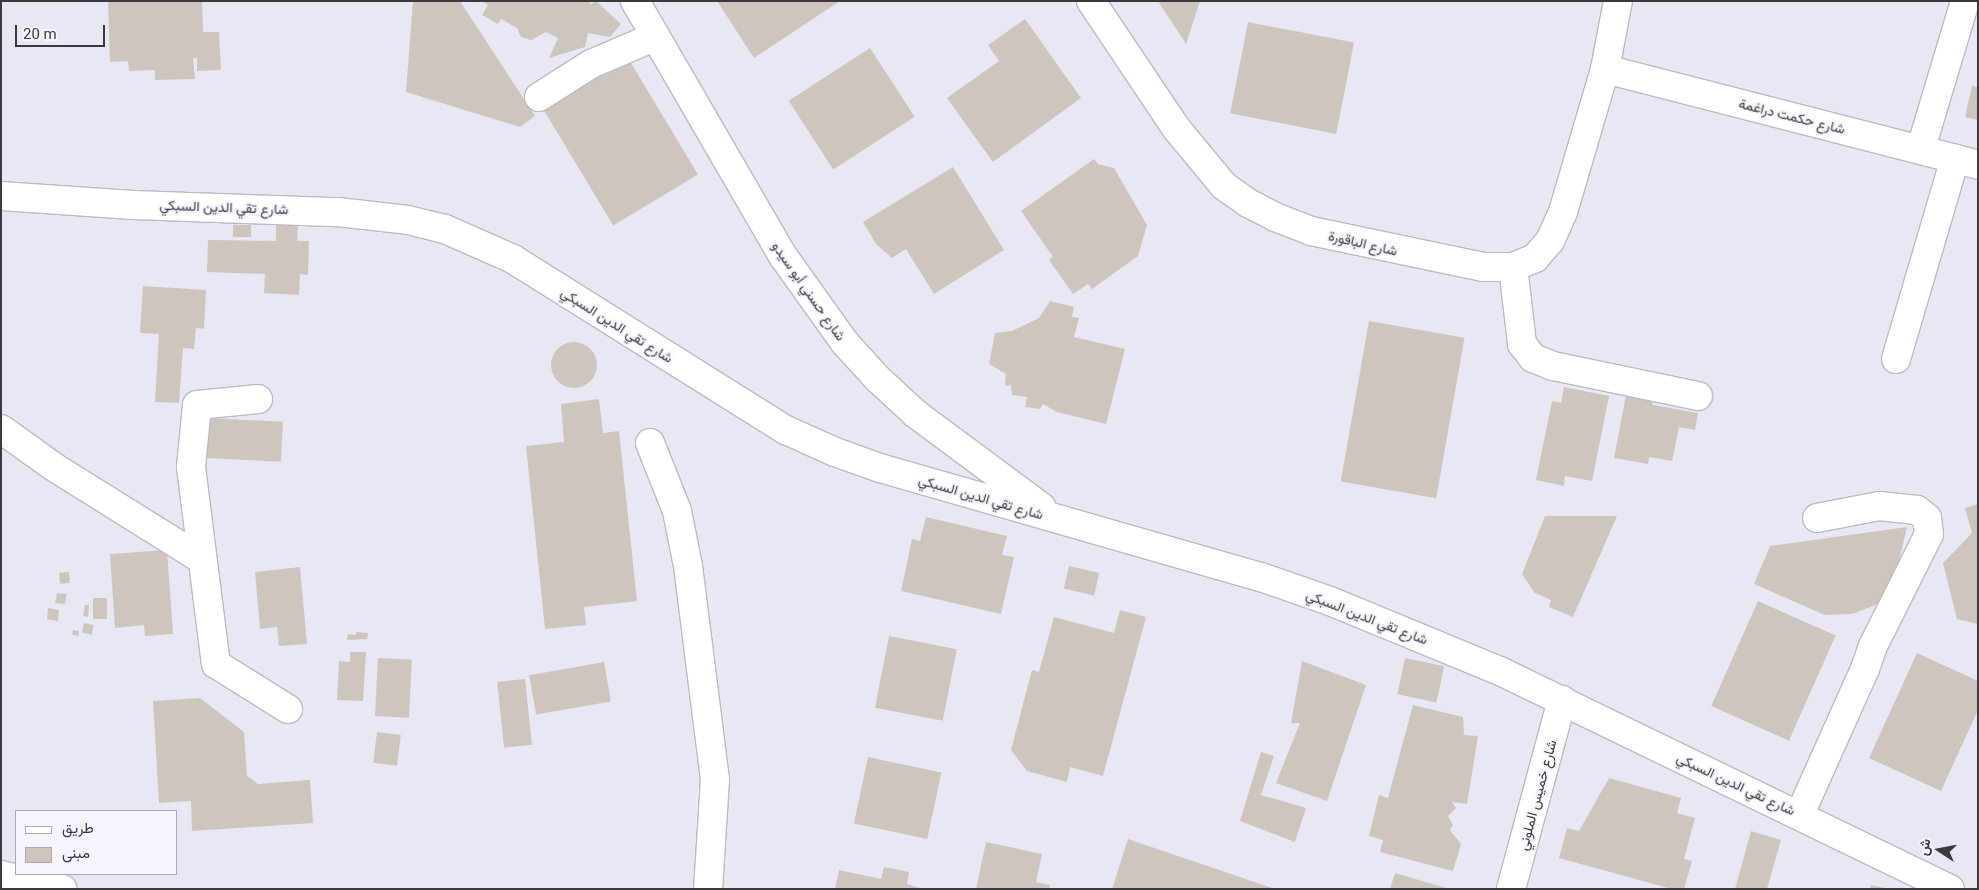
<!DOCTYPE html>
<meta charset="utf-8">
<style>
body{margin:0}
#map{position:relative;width:1979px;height:890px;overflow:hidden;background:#e7e8f3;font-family:Roboto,Vazirmatn,sans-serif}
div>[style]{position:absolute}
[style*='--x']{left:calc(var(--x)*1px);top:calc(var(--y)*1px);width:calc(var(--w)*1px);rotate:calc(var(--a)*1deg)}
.building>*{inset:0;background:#cec6be;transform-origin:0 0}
.round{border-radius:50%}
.roads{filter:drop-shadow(1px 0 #bbbbc6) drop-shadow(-1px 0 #bbbbc6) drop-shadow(0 1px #bbbbc6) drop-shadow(0 -1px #bbbbc6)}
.minor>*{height:28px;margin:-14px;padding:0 14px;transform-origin:14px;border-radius:14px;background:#fff}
span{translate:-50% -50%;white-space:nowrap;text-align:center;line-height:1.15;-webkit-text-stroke:4px #f5f5fe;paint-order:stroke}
.street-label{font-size:14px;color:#3a3a3e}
.frame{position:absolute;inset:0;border:2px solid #3a3a3e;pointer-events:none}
.legend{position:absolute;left:15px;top:810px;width:162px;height:65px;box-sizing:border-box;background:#f5f5fe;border:1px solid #aaaab1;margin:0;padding:6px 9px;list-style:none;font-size:15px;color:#3a3a3e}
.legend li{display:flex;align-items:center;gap:10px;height:25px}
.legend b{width:25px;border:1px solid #aaaab1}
.north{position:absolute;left:1914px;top:825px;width:50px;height:50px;-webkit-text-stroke:4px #f5f5fe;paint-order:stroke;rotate:281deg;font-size:14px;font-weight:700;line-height:20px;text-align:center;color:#3a3a3e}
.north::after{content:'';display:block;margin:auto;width:18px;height:22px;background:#3a3a3e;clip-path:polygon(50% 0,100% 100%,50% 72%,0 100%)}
.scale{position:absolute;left:15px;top:25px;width:90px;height:22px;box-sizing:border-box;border:2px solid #3a3a3e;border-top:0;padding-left:6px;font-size:15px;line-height:18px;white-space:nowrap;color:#3a3a3e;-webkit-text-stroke:4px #f5f5fe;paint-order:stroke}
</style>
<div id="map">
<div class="building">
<div style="clip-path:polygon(108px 1px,202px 1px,203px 32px,219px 32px,221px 70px,197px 71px,197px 58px,193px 58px,195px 79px,155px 80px,155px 70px,129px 71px,128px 61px,110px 62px)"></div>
<div style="clip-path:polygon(413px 1px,460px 1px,535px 116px,520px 127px,406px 92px)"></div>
<div style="clip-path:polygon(482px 1px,587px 1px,591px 4px,596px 1px,621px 24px,610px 37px,588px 33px,585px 47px,549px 58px,558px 38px,546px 32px,531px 40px,521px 37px,517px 28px,501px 19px,498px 24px,482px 15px,488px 5px)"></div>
<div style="clip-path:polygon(717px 1px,840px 1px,754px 58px)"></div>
<div style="clip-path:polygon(1158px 1px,1200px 1px,1186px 44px)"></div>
<div style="clip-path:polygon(1025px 19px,1081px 98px,993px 162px,947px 98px,999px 61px,988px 45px)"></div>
<div style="left:1248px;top:22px;width:108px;height:93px;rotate:11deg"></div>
<div style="left:870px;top:48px;width:82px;height:97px;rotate:57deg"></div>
<div style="left:628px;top:58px;width:136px;height:99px;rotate:59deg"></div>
<div style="clip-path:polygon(1972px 86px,1978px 87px,1978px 120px,1965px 117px)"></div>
<div style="clip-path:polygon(1094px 159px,1098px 164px,1114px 168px,1147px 225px,1138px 256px,1092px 289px,1088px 284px,1073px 294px,1049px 260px,1053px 257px,1021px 211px)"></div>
<div style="clip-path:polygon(953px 167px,1004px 250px,934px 294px,906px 249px,892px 258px,876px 244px,863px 222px)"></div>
<div style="clip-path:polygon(276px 224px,298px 225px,297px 241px,309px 241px,308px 275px,300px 274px,299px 295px,264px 293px,265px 274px,207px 272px,208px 240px,276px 241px)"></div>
<div style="left:233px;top:225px;width:18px;height:12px"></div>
<div style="clip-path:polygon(143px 286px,206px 290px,204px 329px,196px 328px,194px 349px,183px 348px,179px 403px,155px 402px,159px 334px,140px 333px)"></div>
<div style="clip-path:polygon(1050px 301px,1074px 307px,1072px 317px,1079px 318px,1074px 337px,1125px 349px,1106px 424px,1057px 412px,1043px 404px,1040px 409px,1025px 407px,1027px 397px,1012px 395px,1011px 385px,1005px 386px,1006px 374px,989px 364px,995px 333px,1012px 331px,1039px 318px)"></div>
<div style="left:1369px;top:321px;width:97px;height:163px;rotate:10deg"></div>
<div class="round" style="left:551px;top:342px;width:46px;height:46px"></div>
<div style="clip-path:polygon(1564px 387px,1609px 396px,1592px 481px,1565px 476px,1564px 486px,1536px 480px,1552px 401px,1561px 403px)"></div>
<div style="clip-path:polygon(1626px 395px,1651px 400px,1653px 405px,1698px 413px,1695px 430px,1679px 427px,1672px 461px,1649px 457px,1648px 464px,1614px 458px)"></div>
<div style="clip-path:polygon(599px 399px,603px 433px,619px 431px,637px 601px,584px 607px,586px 625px,545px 629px,526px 446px,564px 442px,561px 404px)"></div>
<div style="left:209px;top:418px;width:74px;height:40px;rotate:3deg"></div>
<div style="clip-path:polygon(1978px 504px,1978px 624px,1957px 619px,1943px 563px,1972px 533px,1965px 508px)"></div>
<div style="clip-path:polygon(1545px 516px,1617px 516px,1573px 617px,1549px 607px,1551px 600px,1535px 593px,1522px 574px)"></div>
<div style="clip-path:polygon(926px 517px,1007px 536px,1002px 555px,1014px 557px,1001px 614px,901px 591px,912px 539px,920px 541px)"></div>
<div style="clip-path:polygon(1907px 527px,1898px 566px,1881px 603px,1852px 614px,1825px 615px,1754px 584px,1770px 546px)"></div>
<div style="clip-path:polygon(167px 550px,173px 634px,145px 636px,144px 625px,115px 628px,110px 554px)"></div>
<div style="left:1069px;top:566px;width:31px;height:23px;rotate:13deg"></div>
<div style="clip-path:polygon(300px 567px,307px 644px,279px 646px,277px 627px,260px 629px,255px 572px)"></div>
<div style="left:69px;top:572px;width:11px;height:10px;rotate:85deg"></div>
<div style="clip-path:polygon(57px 593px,67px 594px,65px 604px,55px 603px)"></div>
<div style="left:93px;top:598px;width:14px;height:21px"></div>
<div style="left:1758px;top:601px;width:85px;height:115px;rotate:24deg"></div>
<div style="clip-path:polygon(85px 605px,89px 605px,88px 617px,83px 616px)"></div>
<div style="clip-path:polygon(48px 608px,59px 610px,58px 621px,47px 619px)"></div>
<div style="clip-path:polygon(1120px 610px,1146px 617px,1103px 776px,1070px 767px,1067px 782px,1027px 771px,1011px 750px,1032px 670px,1039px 672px,1054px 617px,1114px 633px)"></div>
<div style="left:84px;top:623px;width:10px;height:10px;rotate:11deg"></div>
<div style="left:73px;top:630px;width:6px;height:5px;rotate:9deg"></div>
<div style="clip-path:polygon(356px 632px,368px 633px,367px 639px,347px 640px,348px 634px,356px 635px)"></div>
<div style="left:889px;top:636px;width:69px;height:73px;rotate:11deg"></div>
<div style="clip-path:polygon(350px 652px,366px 652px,363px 701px,337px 700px,339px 661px,350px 662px)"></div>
<div style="clip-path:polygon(1917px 653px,1978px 681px,1978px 710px,1941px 791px,1869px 758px)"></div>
<div style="left:378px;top:658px;width:34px;height:58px;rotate:3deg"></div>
<div style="left:1405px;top:658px;width:40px;height:37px;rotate:12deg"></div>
<div style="clip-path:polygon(1302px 661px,1366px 685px,1327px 801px,1276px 783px,1300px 723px,1291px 723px)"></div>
<div style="left:604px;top:662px;width:40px;height:76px;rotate:80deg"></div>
<div style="left:525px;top:679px;width:66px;height:28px;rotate:84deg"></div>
<div style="clip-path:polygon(200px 698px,244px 732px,247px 776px,258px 784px,310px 780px,313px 823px,192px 831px,191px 801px,159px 803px,153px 701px)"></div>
<div style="clip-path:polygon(1413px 705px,1463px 717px,1464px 735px,1478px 736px,1467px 804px,1452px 802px,1456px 808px,1448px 816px,1453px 825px,1450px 830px,1461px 844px,1453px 871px,1380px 852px,1383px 840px,1369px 836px,1379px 795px,1388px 798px)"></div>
<div style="left:377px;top:732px;width:24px;height:31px;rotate:7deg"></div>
<div style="clip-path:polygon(1261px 752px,1274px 756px,1261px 795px,1306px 808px,1295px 842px,1240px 821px)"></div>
<div style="left:868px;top:757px;width:75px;height:68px;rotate:12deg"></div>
<div style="clip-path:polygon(1609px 778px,1681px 798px,1677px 813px,1695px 818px,1684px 859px,1692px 861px,1684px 889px,1672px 889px,1559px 858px,1567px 828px,1579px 831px)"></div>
<div style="clip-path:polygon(1751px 831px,1781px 840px,1767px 889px,1735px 889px)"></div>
<div style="clip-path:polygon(1128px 839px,1272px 888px,1272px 889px,1112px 889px)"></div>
<div style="clip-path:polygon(986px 842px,1042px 854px,1036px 882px,1050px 885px,1049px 889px,976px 889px)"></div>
<div style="clip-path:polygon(884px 867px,909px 872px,907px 884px,923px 889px,835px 889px,839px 870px,881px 879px)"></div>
<div style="clip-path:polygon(1395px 873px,1446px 888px,1446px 889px,1390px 889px)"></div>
<div style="clip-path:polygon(1871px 885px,1885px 888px,1885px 889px,1870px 889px)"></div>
</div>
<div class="roads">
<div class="minor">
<div style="--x:635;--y:1;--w:295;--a:59.9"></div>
<div style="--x:783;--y:256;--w:107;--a:54.5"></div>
<div style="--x:845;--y:343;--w:49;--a:47.5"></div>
<div style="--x:878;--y:379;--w:52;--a:42.6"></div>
<div style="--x:916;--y:414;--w:156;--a:36.6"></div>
<div style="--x:1091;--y:1;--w:153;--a:56.2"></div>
<div style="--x:1176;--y:128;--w:75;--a:50.4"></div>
<div style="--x:1224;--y:186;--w:29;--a:35"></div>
<div style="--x:1248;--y:203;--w:30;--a:27"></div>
<div style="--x:1275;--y:217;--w:39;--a:21"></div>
<div style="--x:1311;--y:231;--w:176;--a:11.8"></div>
<div style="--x:1483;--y:267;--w:30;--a:0"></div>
<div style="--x:1513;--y:267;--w:24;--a:-22"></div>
<div style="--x:1535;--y:258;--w:23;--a:-49"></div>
<div style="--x:1550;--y:241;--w:32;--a:-66"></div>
<div style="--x:1563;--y:212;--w:149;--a:-73.6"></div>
<div style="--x:1605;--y:69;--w:69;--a:-79.2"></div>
<div style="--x:1605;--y:69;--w:385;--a:14.4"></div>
<div style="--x:539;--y:97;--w:62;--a:-32.4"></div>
<div style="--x:591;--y:64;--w:69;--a:-23.2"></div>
<div style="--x:1921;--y:148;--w:153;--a:-73.3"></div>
<div style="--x:1;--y:196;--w:132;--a:3.9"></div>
<div style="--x:133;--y:205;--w:205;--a:2"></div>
<div style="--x:338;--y:212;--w:70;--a:6.5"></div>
<div style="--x:408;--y:220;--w:38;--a:14"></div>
<div style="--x:445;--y:229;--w:74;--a:23.8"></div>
<div style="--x:513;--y:259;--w:322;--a:32.1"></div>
<div style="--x:786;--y:430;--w:54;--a:24.2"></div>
<div style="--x:835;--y:452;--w:48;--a:19.6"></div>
<div style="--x:880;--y:468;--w:396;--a:16"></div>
<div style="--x:1261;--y:577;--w:73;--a:19.2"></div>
<div style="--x:1330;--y:601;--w:184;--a:22.4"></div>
<div style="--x:1500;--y:671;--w:500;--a:25.85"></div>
<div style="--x:1513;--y:267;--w:78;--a:83.3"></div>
<div style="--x:1522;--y:344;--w:18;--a:52"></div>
<div style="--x:1533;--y:358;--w:22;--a:22"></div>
<div style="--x:1553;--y:366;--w:148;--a:11.7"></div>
<div style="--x:1896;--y:359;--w:209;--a:-73.6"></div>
<div style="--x:258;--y:399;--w:61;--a:174.4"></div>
<div style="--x:197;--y:405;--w:62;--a:95.5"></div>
<div style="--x:191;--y:467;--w:199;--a:82.8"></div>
<div style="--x:216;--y:664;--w:85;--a:32"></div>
<div style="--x:1;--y:429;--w:65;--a:35.6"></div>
<div style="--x:54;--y:467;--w:173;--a:32"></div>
<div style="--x:650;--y:443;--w:73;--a:68.3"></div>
<div style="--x:677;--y:511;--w:56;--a:78.7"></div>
<div style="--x:688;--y:566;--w:215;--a:82.8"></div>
<div style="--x:715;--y:779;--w:110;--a:93.6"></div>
<div style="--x:1800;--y:814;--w:159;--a:-65.9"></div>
<div style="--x:1865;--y:669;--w:24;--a:-71"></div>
<div style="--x:1873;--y:646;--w:125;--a:-63.4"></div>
<div style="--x:1929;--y:534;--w:16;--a:-97"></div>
<div style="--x:1927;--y:518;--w:13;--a:-141"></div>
<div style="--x:1917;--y:510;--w:38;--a:-174"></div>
<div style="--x:1879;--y:506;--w:63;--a:169"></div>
<div style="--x:1;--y:875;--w:63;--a:12.9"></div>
<div style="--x:1511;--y:889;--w:196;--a:-74.9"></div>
</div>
</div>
<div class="street-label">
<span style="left:1792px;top:116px;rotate:14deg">شارع حكمت دراغمة</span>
<span style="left:224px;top:207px;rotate:2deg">شارع تقي الدين السبكي</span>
<span style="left:1363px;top:243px;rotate:13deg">شارع الباقورة</span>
<span style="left:809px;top:291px;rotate:55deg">شارع حسني أبو سيدو</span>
<span style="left:617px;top:325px;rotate:32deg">شارع تقي الدين السبكي</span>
<span style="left:981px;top:497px;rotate:16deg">شارع تقي الدين السبكي</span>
<span style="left:1367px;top:617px;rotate:21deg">شارع تقي الدين السبكي</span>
<span style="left:1736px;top:784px;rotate:25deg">شارع تقي الدين السبكي</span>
<span style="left:1537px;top:795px;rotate:-75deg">شارع خميس الملوني</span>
</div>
<div class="frame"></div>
<ul class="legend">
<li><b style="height:6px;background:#fff"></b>طريق</li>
<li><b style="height:14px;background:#cec6be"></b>مبنى</li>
</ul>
<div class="north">ش</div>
<div class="scale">20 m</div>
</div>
